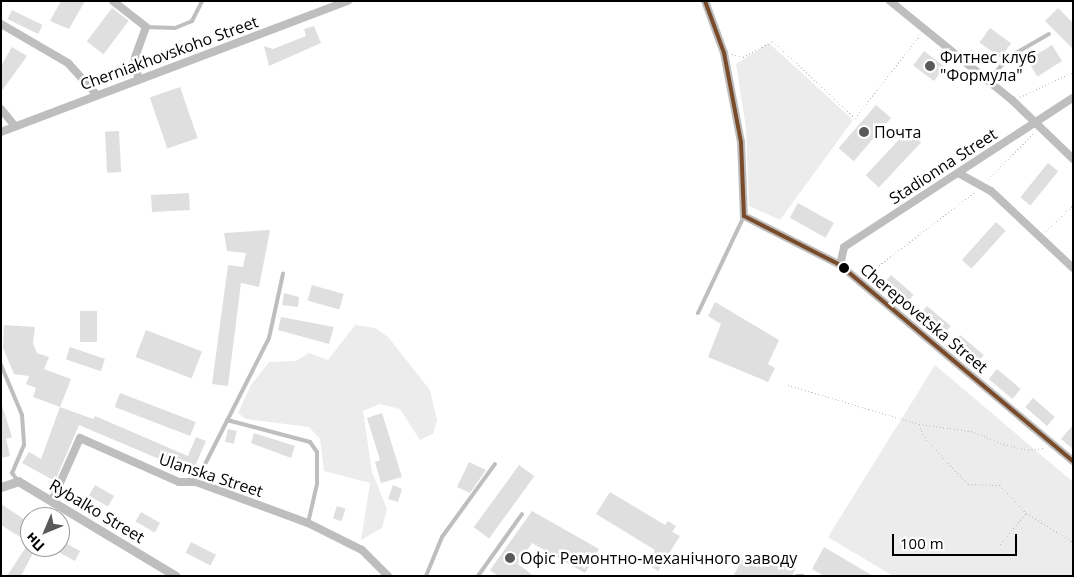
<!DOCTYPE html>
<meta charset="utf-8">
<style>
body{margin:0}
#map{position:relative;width:1074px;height:577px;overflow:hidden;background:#fff;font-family:"Open Sans",sans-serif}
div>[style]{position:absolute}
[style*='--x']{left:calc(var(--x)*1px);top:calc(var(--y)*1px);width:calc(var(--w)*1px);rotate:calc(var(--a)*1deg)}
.green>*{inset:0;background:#ececec}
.building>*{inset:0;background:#dfdfdf;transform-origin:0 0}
.path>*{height:1px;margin-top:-0.5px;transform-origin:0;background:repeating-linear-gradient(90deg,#b9b9b9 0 1px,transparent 0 3.5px)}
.service>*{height:4px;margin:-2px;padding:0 2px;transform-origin:2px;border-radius:2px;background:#bebebe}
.minor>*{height:8px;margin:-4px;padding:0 4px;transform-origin:4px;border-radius:4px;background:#bebebe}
.tertiary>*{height:9px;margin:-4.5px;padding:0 4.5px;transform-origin:4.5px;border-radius:4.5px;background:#bebebe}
.bus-1>*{height:4px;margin:-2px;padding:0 2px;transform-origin:2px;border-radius:2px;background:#7a4b2a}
.dots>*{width:14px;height:14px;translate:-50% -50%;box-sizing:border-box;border:2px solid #fff;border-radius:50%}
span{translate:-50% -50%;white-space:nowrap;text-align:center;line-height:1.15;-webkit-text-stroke:5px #fff;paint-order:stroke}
.street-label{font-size:16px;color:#000}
.poi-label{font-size:16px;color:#000}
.left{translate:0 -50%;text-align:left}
.frame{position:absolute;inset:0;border:2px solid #000;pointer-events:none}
.north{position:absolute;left:20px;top:507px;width:50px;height:50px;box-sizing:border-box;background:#fff;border:1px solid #999;border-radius:50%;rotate:225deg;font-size:14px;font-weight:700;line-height:20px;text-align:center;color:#000}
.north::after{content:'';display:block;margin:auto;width:18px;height:22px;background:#595959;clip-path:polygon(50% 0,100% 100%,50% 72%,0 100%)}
.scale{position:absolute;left:892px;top:534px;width:125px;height:22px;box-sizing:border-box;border:2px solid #000;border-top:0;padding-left:6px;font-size:15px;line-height:18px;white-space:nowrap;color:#000;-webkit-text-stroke:4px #fff;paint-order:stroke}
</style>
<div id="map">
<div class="green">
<div style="clip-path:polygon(769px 43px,853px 120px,780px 220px,749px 206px,746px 128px,736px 64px)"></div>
<div style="clip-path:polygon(355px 325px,375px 328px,388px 337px,430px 390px,437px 420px,433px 434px,420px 440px,400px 409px,380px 404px,363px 411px,372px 472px,387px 509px,382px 528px,361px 540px,370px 483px,324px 471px,320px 439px,309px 427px,246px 419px,238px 413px,251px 385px,269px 362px,296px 361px,309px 353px,328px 360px)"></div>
<div style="clip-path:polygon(935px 365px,1073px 482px,1073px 576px,893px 576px,828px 537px)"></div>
</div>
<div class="building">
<div style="clip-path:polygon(61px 1px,85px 1px,69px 29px,50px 21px)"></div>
<div style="left:112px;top:8px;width:21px;height:42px;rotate:37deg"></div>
<div style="clip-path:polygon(1058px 8px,1073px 23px,1073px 49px,1045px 21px)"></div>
<div style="left:12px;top:10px;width:34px;height:10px;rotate:26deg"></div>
<div style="clip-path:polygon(314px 26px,321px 43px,269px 66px,264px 46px,273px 49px,306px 36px,304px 29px)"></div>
<div style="left:990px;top:28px;width:26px;height:18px;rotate:36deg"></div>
<div style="left:1052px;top:45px;width:19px;height:29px;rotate:58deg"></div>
<div style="clip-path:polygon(12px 47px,27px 56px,1px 92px,1px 66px)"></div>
<div style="left:924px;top:51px;width:26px;height:18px;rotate:37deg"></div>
<div style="left:180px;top:87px;width:54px;height:32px;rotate:71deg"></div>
<div style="left:876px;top:105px;width:20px;height:57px;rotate:41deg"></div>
<div style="left:908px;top:130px;width:18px;height:62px;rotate:43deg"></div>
<div style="left:119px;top:131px;width:41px;height:14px;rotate:87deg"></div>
<div style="left:1048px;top:163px;width:13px;height:44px;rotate:39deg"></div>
<div style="left:189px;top:193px;width:17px;height:38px;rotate:87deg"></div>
<div style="left:798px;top:203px;width:41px;height:17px;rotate:29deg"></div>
<div style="left:996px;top:222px;width:13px;height:51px;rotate:42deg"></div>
<div style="clip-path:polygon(270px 230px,259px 287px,241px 283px,228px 386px,212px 384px,228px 265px,243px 267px,246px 253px,227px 251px,224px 233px)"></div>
<div style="left:891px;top:275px;width:30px;height:13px;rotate:41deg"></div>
<div style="left:312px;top:285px;width:33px;height:16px;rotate:16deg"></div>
<div style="clip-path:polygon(284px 293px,299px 297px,298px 307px,282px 305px)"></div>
<div style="clip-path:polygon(715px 302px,779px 340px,768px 364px,775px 368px,768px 382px,708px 357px,721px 324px,708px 316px)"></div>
<div style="left:927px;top:306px;width:31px;height:13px;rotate:40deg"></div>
<div style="left:80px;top:311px;width:17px;height:31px"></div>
<div style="clip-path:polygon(281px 317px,334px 327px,329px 344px,278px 330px)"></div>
<div style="clip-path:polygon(4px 325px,35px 327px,33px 343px,37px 353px,49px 357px,44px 369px,71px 379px,60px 407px,33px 397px,36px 388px,26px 384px,29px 376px,14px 374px,3px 348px)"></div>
<div style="left:146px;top:330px;width:60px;height:29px;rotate:21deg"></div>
<div style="left:960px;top:335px;width:31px;height:13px;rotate:40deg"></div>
<div style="left:70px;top:347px;width:37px;height:13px;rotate:19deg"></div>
<div style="left:997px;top:369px;width:31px;height:13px;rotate:40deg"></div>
<div style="left:120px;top:393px;width:81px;height:15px;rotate:21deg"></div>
<div style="left:1033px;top:398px;width:29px;height:12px;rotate:41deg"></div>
<div style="clip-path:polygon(1px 402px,12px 437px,6px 439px,10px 456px,1px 458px)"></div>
<div style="clip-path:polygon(60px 407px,93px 419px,95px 416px,188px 456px,196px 437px,206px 441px,192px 473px,79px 425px,55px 481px,22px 463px,29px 452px,41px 459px)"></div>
<div style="clip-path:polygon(382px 413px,402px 477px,381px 483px,375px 462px,380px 460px,367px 418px)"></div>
<div style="clip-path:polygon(1073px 425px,1073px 449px,1061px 439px)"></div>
<div style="left:228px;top:429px;width:9px;height:13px;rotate:13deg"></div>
<div style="clip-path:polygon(254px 433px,295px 446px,291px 458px,251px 443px)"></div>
<div style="clip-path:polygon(469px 462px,486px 470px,470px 493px,457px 487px)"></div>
<div style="left:519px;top:465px;width:19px;height:77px;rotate:36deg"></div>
<div style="left:95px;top:485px;width:22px;height:12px;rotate:30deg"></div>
<div style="clip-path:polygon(393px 485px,402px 489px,398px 502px,388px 499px)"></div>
<div style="clip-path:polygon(610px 492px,665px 525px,668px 521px,676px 526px,672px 532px,680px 536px,658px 571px,647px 564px,655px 550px,596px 514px)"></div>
<div style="clip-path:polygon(1px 504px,30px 523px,30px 543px,1px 525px)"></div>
<div style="left:337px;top:506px;width:9px;height:13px;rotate:18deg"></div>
<div style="clip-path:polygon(532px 511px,599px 549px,585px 573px,532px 543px,518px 564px,534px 576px,498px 576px,490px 570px)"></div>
<div style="left:141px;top:512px;width:22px;height:11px;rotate:30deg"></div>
<div style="clip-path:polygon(60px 540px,80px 551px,75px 561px,49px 547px,60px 547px)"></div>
<div style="left:191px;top:542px;width:28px;height:12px;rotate:27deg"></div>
<div style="clip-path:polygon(26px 547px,36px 547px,21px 576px,7px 576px)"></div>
<div style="clip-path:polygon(824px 547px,873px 576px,824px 576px,812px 569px)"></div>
<div style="clip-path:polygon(747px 552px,766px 561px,770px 553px,796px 568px,792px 576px,733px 576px)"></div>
</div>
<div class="path">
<div style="--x:732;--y:54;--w:11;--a:15"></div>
<div style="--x:743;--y:57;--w:34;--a:-28"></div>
<div style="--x:773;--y:41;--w:112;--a:43.2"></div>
<div style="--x:855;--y:118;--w:105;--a:-51.9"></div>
<div style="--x:1020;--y:97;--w:59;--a:-25.3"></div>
<div style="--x:988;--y:179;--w:64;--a:-45"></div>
<div style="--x:1046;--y:231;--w:37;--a:-44"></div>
<div style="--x:865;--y:276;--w:138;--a:-37.4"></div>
<div style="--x:788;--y:385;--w:137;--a:16.6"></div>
<div style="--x:919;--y:424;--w:52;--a:7.7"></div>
<div style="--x:971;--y:431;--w:35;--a:22"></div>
<div style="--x:1004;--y:444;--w:25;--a:14"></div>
<div style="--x:1028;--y:450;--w:16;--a:-7"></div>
<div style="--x:919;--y:424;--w:14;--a:69"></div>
<div style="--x:924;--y:437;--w:64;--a:46.9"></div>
<div style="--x:968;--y:484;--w:32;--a:2"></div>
<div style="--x:1000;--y:485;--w:38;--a:47"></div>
<div style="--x:1026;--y:513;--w:55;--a:31.7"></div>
<div style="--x:998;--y:547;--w:44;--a:-50.5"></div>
</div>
<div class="service">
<div style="--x:146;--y:27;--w:29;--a:2"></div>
<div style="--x:175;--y:28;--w:18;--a:-22"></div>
<div style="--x:192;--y:21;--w:22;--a:-63"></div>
<div style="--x:988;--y:81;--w:32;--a:-49"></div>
<div style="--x:1009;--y:57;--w:46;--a:-29.9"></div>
<div style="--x:698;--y:313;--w:107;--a:-64.6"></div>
<div style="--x:1;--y:365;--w:54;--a:67.2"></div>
<div style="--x:22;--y:415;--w:30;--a:86"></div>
<div style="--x:24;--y:445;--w:30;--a:113"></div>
<div style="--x:12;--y:473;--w:10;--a:53"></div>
<div style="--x:227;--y:420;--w:86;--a:14.8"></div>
<div style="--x:310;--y:442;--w:12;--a:55"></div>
<div style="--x:317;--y:452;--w:32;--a:90"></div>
<div style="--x:317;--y:484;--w:40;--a:103"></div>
<div style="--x:196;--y:482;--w:161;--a:-63.1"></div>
<div style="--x:269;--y:338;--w:66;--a:-77.7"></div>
<div style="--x:426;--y:576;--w:42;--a:-67.7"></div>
<div style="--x:442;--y:537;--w:90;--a:-54"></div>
<div style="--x:478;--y:576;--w:76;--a:-54.6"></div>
<div style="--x:797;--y:576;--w:6;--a:0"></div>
</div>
<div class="minor">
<div style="--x:113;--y:1;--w:42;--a:38.2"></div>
<div style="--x:146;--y:27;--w:33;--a:110"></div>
<div style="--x:135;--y:58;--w:20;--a:81"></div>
<div style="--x:705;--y:1;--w:55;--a:69.9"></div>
<div style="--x:724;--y:53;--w:91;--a:79.2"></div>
<div style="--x:741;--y:142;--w:74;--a:87.7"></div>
<div style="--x:744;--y:216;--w:108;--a:27"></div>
<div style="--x:840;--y:265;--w:304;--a:40.1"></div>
<div style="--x:890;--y:1;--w:157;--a:39.1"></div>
<div style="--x:1012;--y:100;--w:85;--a:44"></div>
<div style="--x:1;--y:24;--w:78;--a:30.2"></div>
<div style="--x:68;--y:63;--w:42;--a:47.9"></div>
<div style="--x:1;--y:109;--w:22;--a:51"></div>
<div style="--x:1;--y:132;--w:371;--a:-20.7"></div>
<div style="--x:960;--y:174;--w:35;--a:29"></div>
<div style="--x:991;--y:191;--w:112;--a:43.2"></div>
<div style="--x:840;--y:265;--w:18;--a:-77"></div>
<div style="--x:844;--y:247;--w:273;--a:-33.1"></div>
<div style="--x:52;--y:501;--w:69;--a:-66"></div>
<div style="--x:80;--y:438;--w:108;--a:24"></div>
<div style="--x:179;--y:482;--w:17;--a:0"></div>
<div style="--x:196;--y:482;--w:119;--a:20.1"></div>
<div style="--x:308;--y:523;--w:60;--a:26.6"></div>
<div style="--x:362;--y:550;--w:37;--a:45"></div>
</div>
<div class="tertiary">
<div style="--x:1;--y:487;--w:18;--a:-19"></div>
<div style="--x:18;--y:481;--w:184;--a:31"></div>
</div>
<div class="bus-1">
<div style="--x:705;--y:1;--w:55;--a:69.9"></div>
<div style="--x:724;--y:53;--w:91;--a:79.2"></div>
<div style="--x:741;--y:142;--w:74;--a:87.7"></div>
<div style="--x:744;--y:216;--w:108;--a:27"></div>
<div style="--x:840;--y:265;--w:304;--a:40.1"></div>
</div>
<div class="dots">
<div style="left:930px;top:66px;background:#595959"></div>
<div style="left:864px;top:132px;background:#595959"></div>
<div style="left:844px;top:268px;background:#000"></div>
<div style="left:510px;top:558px;background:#595959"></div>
</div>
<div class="street-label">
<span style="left:169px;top:53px;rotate:-20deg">Cherniakhovskoho Street</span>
<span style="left:943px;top:166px;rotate:-33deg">Stadionna Street</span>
<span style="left:924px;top:318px;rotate:40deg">Cherepovetska Street</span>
<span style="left:211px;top:475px;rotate:18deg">Ulanska Street</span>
<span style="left:97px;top:511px;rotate:31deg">Rybalko Street</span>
</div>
<div class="poi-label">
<span class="left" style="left:940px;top:66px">Фитнес клуб<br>"Формула"</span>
<span class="left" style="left:874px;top:132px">Почта</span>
<span class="left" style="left:520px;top:558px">Офіс Ремонтно-механічного заводу</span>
</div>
<div class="frame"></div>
<div class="north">Пн</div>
<div class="scale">100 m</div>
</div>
